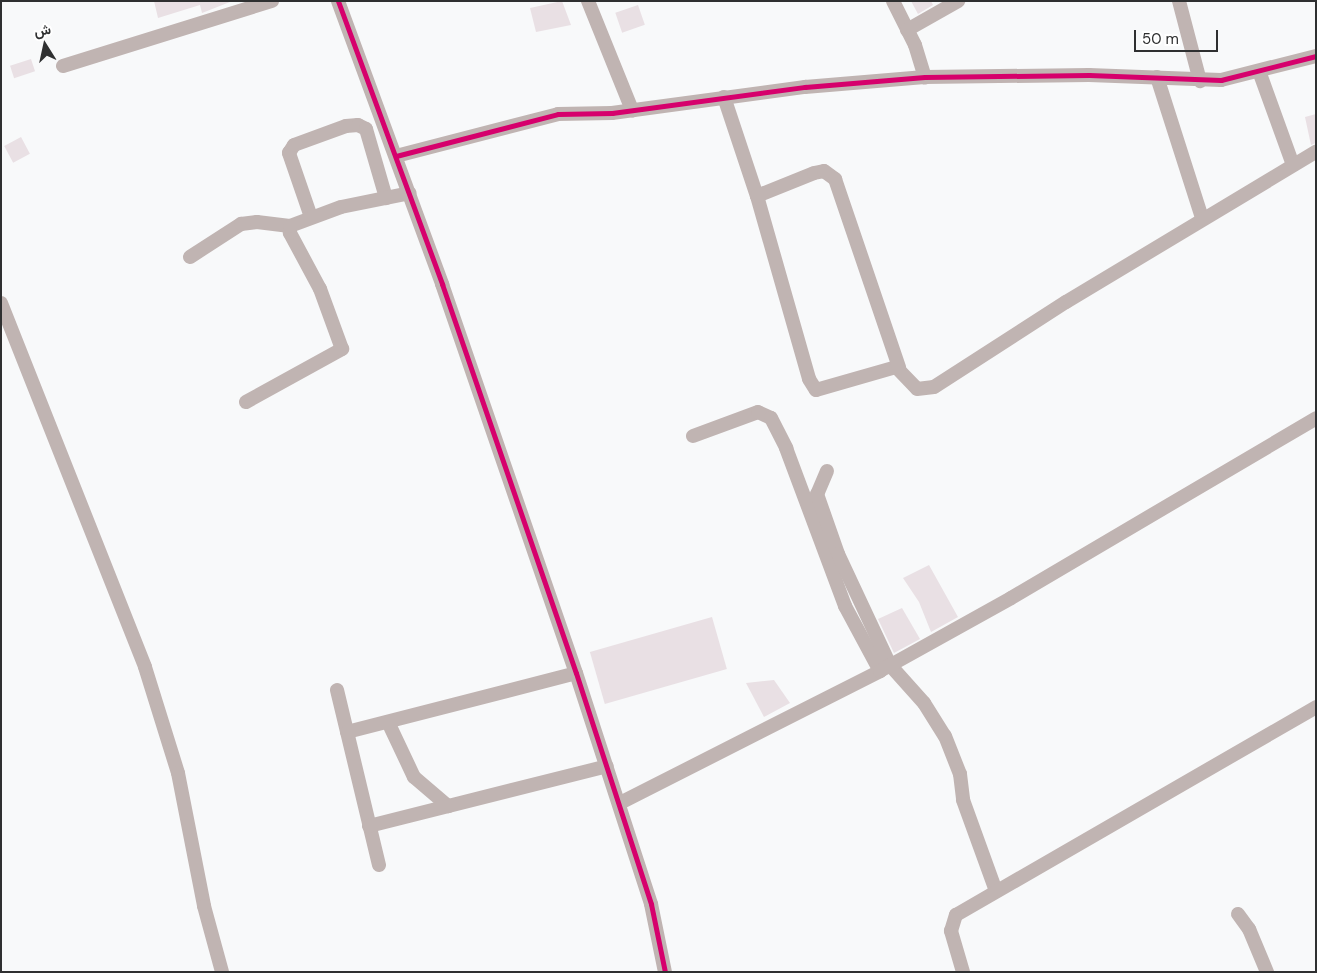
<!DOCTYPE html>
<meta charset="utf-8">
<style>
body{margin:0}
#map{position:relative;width:1317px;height:973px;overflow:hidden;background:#f8f9fa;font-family:"DM Sans",Vazirmatn,sans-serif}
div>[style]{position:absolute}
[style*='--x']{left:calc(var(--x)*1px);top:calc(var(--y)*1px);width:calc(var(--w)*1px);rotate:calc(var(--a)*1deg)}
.building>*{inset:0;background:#e9e0e4;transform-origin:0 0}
.minor>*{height:14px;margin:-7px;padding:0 7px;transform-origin:7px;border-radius:7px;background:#c0b4b2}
.cycleway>*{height:5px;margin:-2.5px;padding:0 2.5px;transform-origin:2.5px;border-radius:2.5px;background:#d6006c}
span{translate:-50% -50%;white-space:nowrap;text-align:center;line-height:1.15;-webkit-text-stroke:4px #fff;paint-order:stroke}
.frame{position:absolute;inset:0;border:2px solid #2f3031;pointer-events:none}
.north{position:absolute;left:20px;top:20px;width:50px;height:50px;-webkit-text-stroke:4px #fff;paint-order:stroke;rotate:350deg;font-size:14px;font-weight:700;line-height:20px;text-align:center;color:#2f3031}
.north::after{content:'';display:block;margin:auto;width:18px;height:22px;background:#2f3031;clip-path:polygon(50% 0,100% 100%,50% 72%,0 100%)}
.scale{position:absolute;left:1134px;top:30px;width:84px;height:22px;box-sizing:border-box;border:2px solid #2f3031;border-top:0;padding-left:6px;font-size:15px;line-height:18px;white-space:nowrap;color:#2f3031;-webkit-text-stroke:4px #fff;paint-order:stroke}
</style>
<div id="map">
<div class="building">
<div style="clip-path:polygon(154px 1px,230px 1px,230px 2px,202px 13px,200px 5px,158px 18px)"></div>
<div style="clip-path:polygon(562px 1px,571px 25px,536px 32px,530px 8px)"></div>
<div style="clip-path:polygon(911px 1px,931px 1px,933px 5px,918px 14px)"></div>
<div style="left:638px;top:5px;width:21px;height:24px;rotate:71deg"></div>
<div style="left:31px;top:59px;width:13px;height:22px;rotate:72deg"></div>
<div style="clip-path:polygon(1316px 114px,1316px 143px,1311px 145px,1305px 117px)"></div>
<div style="left:21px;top:137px;width:19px;height:19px;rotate:62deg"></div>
<div style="clip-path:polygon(929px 565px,958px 617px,931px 632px,919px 602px,903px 578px)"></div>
<div style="clip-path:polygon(902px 608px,920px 639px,894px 653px,878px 619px)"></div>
<div style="left:712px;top:617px;width:54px;height:127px;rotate:74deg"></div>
<div style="clip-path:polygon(774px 680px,790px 703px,764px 717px,746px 683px)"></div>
</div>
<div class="minor">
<div style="--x:338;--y:1;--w:302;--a:69.8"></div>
<div style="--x:442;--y:284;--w:411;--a:71"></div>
<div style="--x:576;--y:673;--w:243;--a:72"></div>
<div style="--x:651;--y:904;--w:69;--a:78.4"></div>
<div style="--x:588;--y:1;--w:118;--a:68"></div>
<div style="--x:893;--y:1;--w:49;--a:63.4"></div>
<div style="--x:915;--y:45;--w:34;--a:73"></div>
<div style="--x:1179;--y:1;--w:83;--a:75.3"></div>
<div style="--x:907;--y:30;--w:59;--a:-29.6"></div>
<div style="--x:63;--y:66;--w:219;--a:-17.3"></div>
<div style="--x:1259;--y:71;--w:100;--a:70.1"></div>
<div style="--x:1157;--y:77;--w:148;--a:72.3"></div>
<div style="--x:724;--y:97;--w:104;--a:71.6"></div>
<div style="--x:757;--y:196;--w:190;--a:74.1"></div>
<div style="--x:809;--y:379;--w:13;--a:58"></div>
<div style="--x:816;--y:390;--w:83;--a:-16"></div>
<div style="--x:896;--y:367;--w:30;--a:46"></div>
<div style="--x:917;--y:389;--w:17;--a:-7"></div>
<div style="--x:934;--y:387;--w:157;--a:-32.8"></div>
<div style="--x:1066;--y:302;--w:292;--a:-31"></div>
<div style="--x:396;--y:156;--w:167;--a:-14.5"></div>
<div style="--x:558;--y:114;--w:54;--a:-1.1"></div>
<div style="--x:612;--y:113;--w:195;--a:-7.7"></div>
<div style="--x:805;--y:87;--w:120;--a:-4.8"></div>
<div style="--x:925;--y:77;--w:164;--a:-0.7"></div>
<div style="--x:1089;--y:75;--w:132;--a:2.2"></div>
<div style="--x:1221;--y:80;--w:98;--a:-14.2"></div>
<div style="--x:757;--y:196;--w:61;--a:-22"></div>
<div style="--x:814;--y:173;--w:10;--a:-11"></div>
<div style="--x:824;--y:171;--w:14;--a:36"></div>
<div style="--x:835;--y:179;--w:199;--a:71.2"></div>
<div style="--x:311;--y:217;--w:68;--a:-109"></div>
<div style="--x:289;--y:153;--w:9;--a:-58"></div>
<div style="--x:294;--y:145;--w:55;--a:-20.1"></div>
<div style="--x:346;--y:126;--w:12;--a:-5"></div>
<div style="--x:358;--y:125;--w:9;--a:27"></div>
<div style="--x:366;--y:129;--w:72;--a:73.8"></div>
<div style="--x:190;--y:257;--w:61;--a:-32.9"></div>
<div style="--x:241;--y:224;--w:16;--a:-7"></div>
<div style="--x:257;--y:222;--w:33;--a:7"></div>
<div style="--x:1;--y:303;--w:391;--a:68.4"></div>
<div style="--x:145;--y:667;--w:111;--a:72.7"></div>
<div style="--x:178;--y:773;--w:136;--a:78.9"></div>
<div style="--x:204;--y:906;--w:68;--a:74.7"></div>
<div style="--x:246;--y:402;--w:110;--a:-28.9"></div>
<div style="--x:342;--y:349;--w:64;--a:-110.1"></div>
<div style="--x:320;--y:289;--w:64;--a:-118.2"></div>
<div style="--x:290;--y:233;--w:7;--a:-90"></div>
<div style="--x:290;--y:226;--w:54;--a:-20.4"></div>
<div style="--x:341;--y:207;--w:70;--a:-11.5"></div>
<div style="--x:693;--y:436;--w:69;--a:-20.3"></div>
<div style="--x:758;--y:412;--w:14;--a:25"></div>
<div style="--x:771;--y:418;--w:34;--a:63"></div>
<div style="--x:786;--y:448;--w:169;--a:69.5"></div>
<div style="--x:845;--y:606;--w:74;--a:61.7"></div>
<div style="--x:827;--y:471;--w:25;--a:113"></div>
<div style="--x:817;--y:494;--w:64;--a:70.7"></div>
<div style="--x:838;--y:554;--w:123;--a:64.9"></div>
<div style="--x:890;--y:665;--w:51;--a:48.2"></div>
<div style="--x:924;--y:703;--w:39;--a:58"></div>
<div style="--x:945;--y:736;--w:41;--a:68.5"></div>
<div style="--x:960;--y:774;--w:26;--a:83"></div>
<div style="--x:963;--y:800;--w:97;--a:70.1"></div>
<div style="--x:337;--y:690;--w:180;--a:76.5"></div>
<div style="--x:388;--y:722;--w:61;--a:64.7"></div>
<div style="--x:414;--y:777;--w:45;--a:40.5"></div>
<div style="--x:347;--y:732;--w:236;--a:-14.4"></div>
<div style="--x:620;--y:803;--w:292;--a:-26.9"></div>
<div style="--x:880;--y:671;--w:150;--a:-29.1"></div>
<div style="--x:1011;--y:598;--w:354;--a:-30.5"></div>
<div style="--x:369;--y:826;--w:245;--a:-14.1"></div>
<div style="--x:1238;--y:914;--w:19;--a:54"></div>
<div style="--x:1249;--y:929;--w:47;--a:67.3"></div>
<div style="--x:963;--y:972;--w:43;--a:-106.3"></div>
<div style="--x:951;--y:931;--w:17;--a:-73"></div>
<div style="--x:956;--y:915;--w:416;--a:-30"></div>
</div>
<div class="cycleway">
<div style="--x:338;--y:1;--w:302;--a:69.8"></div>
<div style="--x:442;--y:284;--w:411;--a:71"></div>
<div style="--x:576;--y:673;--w:243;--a:72"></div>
<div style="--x:651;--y:904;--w:69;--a:78.4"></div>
<div style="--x:396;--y:156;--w:167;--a:-14.5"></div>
<div style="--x:558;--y:114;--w:54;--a:-1.1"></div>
<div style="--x:612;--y:113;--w:195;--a:-7.7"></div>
<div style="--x:805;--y:87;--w:120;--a:-4.8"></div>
<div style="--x:925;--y:77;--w:164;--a:-0.7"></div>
<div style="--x:1089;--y:75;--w:132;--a:2.2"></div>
<div style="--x:1221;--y:80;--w:98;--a:-14.2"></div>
</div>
<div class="frame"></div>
<div class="north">ش</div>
<div class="scale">50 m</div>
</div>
